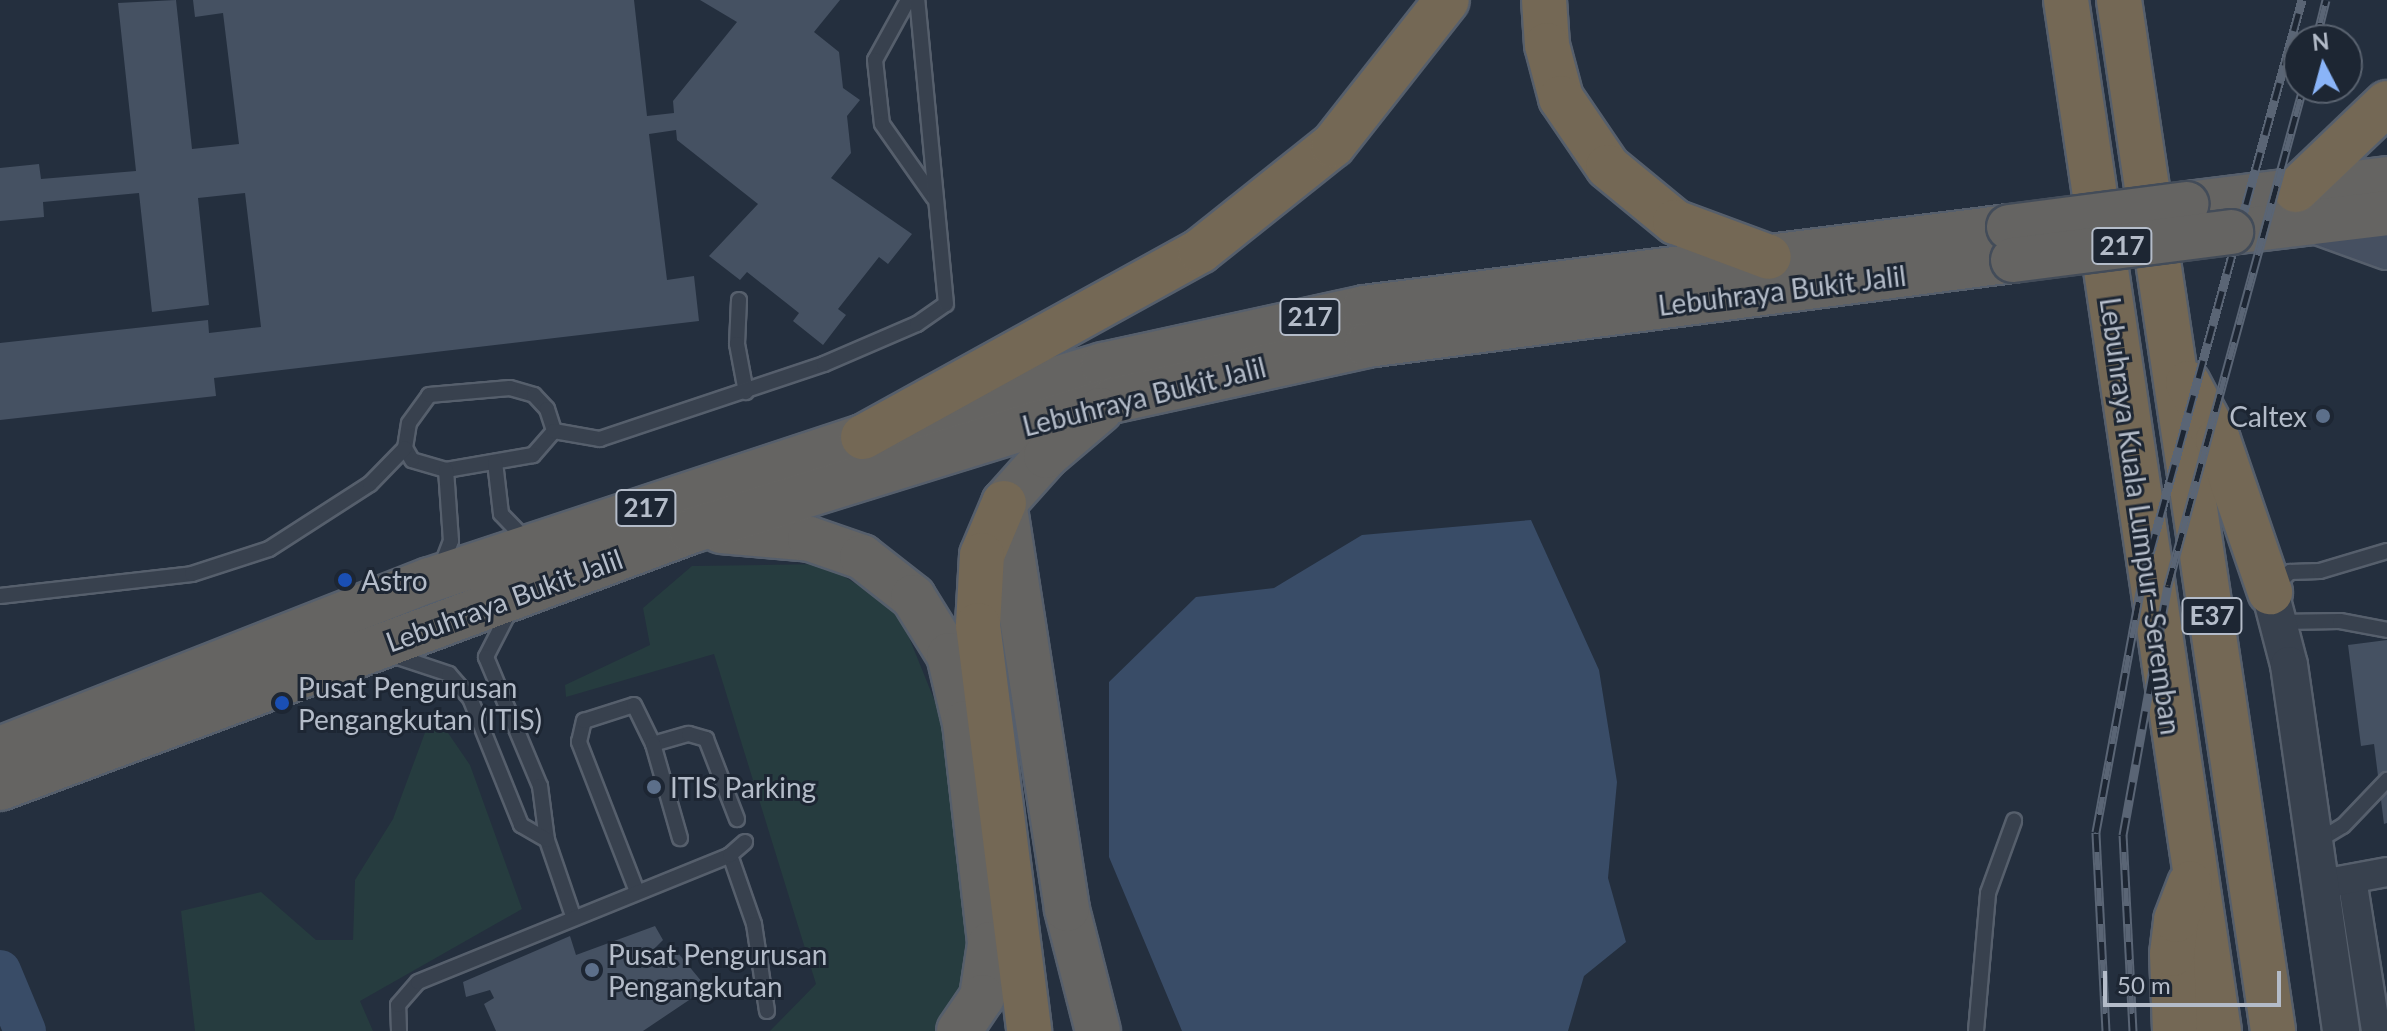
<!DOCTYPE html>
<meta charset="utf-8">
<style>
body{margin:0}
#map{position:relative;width:2387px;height:1031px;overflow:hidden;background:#242f3e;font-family:Lato,sans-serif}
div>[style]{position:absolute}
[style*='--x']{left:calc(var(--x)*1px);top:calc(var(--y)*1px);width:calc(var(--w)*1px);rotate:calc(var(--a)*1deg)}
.green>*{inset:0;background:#263c3f}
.water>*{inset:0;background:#394c67}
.river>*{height:42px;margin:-21px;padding:0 21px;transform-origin:21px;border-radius:21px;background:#394c67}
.building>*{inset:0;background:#455162}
.roads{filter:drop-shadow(2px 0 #565f6c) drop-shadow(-2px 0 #565f6c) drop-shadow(0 2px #565f6c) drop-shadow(0 -2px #565f6c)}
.service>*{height:14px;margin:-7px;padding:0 7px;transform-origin:7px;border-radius:7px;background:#38414e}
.minor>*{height:28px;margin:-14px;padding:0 14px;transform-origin:14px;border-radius:14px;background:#38414e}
.tertiary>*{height:36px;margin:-18px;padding:0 18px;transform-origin:18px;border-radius:18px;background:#38414e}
.secondary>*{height:40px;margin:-20px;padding:0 20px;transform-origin:20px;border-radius:20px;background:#465061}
.trunk>*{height:44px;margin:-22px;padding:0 22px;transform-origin:22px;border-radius:22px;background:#656462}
.motorway>*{height:44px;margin:-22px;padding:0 22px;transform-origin:22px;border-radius:22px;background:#746855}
.rail>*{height:9px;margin-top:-4.5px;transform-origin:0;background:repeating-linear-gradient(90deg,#1d2633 0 18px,#5a6575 0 36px);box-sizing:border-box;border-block:2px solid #5a6575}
.bridges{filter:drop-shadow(2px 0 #434c59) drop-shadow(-2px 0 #434c59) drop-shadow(0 2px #434c59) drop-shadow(0 -2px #434c59)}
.trunk-bridge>*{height:44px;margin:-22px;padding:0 22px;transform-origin:22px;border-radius:22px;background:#656462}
.dots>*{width:22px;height:22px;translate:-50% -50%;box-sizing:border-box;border:4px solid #1d2633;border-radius:50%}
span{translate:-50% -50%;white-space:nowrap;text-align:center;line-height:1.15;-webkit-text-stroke:6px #1d2633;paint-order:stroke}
.shield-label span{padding:2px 6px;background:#1d2633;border:2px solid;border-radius:6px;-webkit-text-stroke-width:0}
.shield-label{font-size:26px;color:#b4bcc9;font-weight:700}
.street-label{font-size:28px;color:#b4bcc9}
.poi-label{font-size:28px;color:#b4bcc9}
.right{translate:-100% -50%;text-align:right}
.left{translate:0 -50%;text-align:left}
.north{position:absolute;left:2283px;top:24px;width:80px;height:80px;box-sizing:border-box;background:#1d2633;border:2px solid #59626f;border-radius:50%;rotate:354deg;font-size:22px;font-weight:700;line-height:32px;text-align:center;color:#b4bcc9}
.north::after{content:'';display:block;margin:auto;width:28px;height:36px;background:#8ab4f8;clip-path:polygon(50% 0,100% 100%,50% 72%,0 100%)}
.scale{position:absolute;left:2103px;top:971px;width:178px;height:36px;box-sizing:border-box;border:4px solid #b4bcc9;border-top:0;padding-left:10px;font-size:24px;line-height:28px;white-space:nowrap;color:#b4bcc9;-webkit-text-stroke:6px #1d2633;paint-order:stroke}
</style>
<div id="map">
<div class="green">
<div style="clip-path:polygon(824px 564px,898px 610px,942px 719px,975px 973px,939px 1031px,770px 1031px,816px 984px,714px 654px,566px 697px,565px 685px,650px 645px,643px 608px,692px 566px)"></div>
<div style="clip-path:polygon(433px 711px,470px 765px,522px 909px,360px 1001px,373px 1031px,195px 1031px,181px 911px,261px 892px,316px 940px,353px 940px,355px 880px,393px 819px)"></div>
</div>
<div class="water">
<div style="clip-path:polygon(1531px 520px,1599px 670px,1617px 782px,1608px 878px,1626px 942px,1584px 976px,1568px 1031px,1182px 1031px,1109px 857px,1109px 682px,1196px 597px,1274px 588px,1362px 535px)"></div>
</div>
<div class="river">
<div style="--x:0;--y:971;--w:65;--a:67.4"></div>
</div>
<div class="building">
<div style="clip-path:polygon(176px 0,192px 149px,239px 144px,223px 13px,195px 17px,193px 0,634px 0,647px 116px,674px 113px,673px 101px,737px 22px,700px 0,840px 0,814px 32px,839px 52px,843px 88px,860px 100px,847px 116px,851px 153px,831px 178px,912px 234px,888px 264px,879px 257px,838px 309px,846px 315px,823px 345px,793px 321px,799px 313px,747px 272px,740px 280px,709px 256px,758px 204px,677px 140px,676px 130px,649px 134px,667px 280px,694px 276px,699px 321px,214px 378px,216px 396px,0 420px,0 343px,208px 320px,209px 333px,261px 327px,245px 193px,198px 198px,209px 305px,152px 312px,139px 193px,43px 202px,44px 217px,0 221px,0 168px,39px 164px,41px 179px,136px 171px,118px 3px)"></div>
<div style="clip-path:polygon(2387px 640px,2387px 823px,2384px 824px,2374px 744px,2361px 746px,2348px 645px)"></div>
<div style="clip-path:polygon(655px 926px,663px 940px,655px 948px,664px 957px,678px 953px,707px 988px,643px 1031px,496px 1031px,484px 1004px,494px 998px,490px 990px,466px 997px,463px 982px,570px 936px,576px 955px)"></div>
</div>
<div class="roads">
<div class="service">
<div style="--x:908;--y:0;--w:68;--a:118.8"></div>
<div style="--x:875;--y:60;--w:64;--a:83.8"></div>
<div style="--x:882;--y:124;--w:90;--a:54.9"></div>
<div style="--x:739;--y:300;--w:44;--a:92.6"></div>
<div style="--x:737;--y:344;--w:49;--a:79.4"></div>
<div style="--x:510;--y:388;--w:25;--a:16"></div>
<div style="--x:534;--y:395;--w:19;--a:47"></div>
<div style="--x:547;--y:409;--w:23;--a:72"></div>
<div style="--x:554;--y:431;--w:32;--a:131"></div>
<div style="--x:533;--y:455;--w:88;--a:170.2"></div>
<div style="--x:446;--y:470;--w:35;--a:-164"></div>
<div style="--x:412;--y:460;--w:14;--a:-120"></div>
<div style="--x:405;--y:448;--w:25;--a:-81"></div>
<div style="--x:409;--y:423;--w:34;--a:-54"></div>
<div style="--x:429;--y:395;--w:81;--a:-4.9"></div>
<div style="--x:554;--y:431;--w:47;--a:9.9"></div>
<div style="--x:600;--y:439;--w:236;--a:-18.5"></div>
<div style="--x:824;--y:364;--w:101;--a:-23.3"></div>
<div style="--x:917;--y:324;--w:35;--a:-35"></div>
<div style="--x:946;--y:304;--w:305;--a:-95.4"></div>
<div style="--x:495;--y:462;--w:52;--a:83.4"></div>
<div style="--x:501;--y:514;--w:35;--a:46"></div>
<div style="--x:441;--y:567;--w:28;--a:-69"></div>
<div style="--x:451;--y:541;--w:71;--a:-94"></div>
<div style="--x:2276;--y:586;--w:20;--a:-45"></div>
<div style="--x:2290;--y:572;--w:30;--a:-2"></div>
<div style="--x:2320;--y:571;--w:70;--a:-16.6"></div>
<div style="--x:0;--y:596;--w:193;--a:-6.5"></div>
<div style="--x:192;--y:574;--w:81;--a:-18"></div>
<div style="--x:269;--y:549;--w:120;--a:-32.8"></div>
<div style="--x:370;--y:484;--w:50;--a:-45.8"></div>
<div style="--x:510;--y:610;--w:53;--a:117.1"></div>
<div style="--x:486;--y:657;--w:140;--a:67.3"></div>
<div style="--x:540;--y:786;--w:54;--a:82.6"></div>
<div style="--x:547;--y:840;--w:80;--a:71.1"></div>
<div style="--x:2279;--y:622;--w:61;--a:-0.9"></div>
<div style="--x:2340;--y:621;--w:48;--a:10.8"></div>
<div style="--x:392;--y:655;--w:60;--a:18.4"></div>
<div style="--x:449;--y:674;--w:32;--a:49"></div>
<div style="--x:470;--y:698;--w:137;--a:68.1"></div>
<div style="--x:521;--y:825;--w:30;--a:30"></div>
<div style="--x:653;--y:744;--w:37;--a:-16"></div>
<div style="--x:689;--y:734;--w:18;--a:16"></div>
<div style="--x:706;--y:739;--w:86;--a:68.8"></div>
<div style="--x:2316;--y:842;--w:31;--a:-31"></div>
<div style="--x:2343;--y:826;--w:64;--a:-46.3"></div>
<div style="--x:730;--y:855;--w:73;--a:70.8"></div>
<div style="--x:754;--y:924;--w:88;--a:81.5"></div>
<div style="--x:636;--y:889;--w:158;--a:-111.2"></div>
<div style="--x:579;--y:742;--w:22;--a:-77"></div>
<div style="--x:584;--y:721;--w:52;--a:-17.7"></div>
<div style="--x:634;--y:705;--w:43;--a:64"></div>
<div style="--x:653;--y:744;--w:98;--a:74"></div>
<div style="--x:399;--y:1031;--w:26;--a:-92"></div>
<div style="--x:398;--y:1005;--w:30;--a:-49"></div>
<div style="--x:418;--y:982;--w:337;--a:-22.1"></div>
<div style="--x:730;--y:855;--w:20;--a:-41"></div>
<div style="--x:1976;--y:1031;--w:139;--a:-85"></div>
<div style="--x:1988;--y:893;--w:77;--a:-70.1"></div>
</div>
<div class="minor">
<div style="--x:2352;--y:879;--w:154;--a:81"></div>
<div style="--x:2333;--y:882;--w:55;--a:-10.5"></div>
</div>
<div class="tertiary">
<div style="--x:2270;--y:592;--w:75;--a:75.4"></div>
<div style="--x:2289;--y:665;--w:370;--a:81.9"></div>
</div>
<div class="secondary">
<div style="--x:2312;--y:222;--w:80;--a:19.8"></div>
</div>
<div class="trunk">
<div style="--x:2187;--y:204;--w:202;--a:-7.1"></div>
<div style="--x:2231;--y:232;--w:157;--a:-6.9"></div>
<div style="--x:721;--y:531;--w:89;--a:5.1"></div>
<div style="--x:810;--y:539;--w:55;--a:19.1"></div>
<div style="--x:862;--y:557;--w:65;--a:38.1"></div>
<div style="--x:913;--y:597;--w:68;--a:58.2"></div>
<div style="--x:949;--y:655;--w:70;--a:76.8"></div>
<div style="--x:965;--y:723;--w:222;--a:83.5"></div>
<div style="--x:990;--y:944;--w:54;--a:98.6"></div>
<div style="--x:982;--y:997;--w:41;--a:124.1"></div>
<div style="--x:0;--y:749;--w:462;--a:-21.5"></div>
<div style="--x:430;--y:580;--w:456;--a:-18.3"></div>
<div style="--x:863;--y:437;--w:251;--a:-16.7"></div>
<div style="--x:1103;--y:365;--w:267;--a:-12.3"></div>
<div style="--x:1364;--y:308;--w:650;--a:-7.16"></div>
<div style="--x:0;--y:788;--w:737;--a:-20.4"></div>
<div style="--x:691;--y:531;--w:440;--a:-17.2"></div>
<div style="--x:1111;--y:401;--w:262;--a:-12.3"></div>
<div style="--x:1367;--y:345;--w:652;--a:-7.5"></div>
<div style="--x:1098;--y:1031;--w:126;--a:-104.3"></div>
<div style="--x:1067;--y:909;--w:411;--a:-98.8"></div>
<div style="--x:1004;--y:503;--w:63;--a:-48.2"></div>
<div style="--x:1046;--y:456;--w:71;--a:-40.4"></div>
</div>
<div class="motorway">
<div style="--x:1544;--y:0;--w:45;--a:86.2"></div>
<div style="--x:1547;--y:45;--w:55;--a:75.2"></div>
<div style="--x:1561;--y:98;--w:83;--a:55.7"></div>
<div style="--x:1608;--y:167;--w:87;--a:39.4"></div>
<div style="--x:1675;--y:222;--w:100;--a:20.4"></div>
<div style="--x:2066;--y:0;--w:1042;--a:81.56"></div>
<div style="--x:2119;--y:0;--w:1042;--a:81.5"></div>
<div style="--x:2296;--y:190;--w:126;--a:-43.7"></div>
<div style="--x:2188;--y:383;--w:64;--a:62.2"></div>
<div style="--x:2218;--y:440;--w:161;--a:71.1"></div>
<div style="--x:863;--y:437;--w:385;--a:-28.9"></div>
<div style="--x:1200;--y:251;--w:170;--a:-38.6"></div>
<div style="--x:1333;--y:145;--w:184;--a:-51.8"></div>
<div style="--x:1004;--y:503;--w:56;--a:112.9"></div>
<div style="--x:982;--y:555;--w:70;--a:93.3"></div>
<div style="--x:978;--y:625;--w:409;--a:82.8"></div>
<div style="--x:2175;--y:1031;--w:77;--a:-92.2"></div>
<div style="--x:2172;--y:954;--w:34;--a:-83"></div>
<div style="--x:2176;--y:920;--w:39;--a:-69"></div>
</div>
</div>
<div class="rail">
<div style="--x:2316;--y:40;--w:41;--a:-76"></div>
<div style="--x:2106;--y:1031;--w:199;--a:-92.9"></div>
<div style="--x:2096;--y:832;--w:250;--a:-79.6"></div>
<div style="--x:2141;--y:586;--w:608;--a:-74.64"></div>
<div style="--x:2133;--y:1031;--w:196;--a:-92.9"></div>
<div style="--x:2123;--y:835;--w:254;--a:-79.8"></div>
<div style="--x:2168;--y:585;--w:515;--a:-74.8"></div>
</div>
<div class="bridges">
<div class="trunk-bridge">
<div style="--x:2009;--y:227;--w:179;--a:-7.4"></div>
<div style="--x:2013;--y:260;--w:220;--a:-7.3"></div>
</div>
</div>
<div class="dots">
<div style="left:2323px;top:416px;background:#5c6f8a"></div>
<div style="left:345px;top:580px;background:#1a4fb4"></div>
<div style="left:282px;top:703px;background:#1a4fb4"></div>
<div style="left:654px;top:787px;background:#5c6f8a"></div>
<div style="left:592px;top:970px;background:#5c6f8a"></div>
</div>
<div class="shield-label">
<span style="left:2122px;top:246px">217</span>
<span style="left:1310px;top:317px">217</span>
<span style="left:646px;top:508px">217</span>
<span style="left:2212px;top:616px">E37</span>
</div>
<div class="street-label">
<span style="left:1782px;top:290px;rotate:-7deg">Lebuhraya Bukit Jalil</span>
<span style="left:1144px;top:396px;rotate:-14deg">Lebuhraya Bukit Jalil</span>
<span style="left:2141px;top:516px;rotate:82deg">Lebuhraya Kuala Lumpur–Seremban</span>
<span style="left:504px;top:600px;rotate:-20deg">Lebuhraya Bukit Jalil</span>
</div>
<div class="poi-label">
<span class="right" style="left:2307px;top:416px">Caltex</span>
<span class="left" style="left:361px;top:580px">Astro</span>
<span class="left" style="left:298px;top:703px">Pusat Pengurusan<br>Pengangkutan (ITIS)</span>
<span class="left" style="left:670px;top:787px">ITIS Parking</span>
<span class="left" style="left:608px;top:970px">Pusat Pengurusan<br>Pengangkutan</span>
</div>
<div class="north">N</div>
<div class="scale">50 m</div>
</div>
